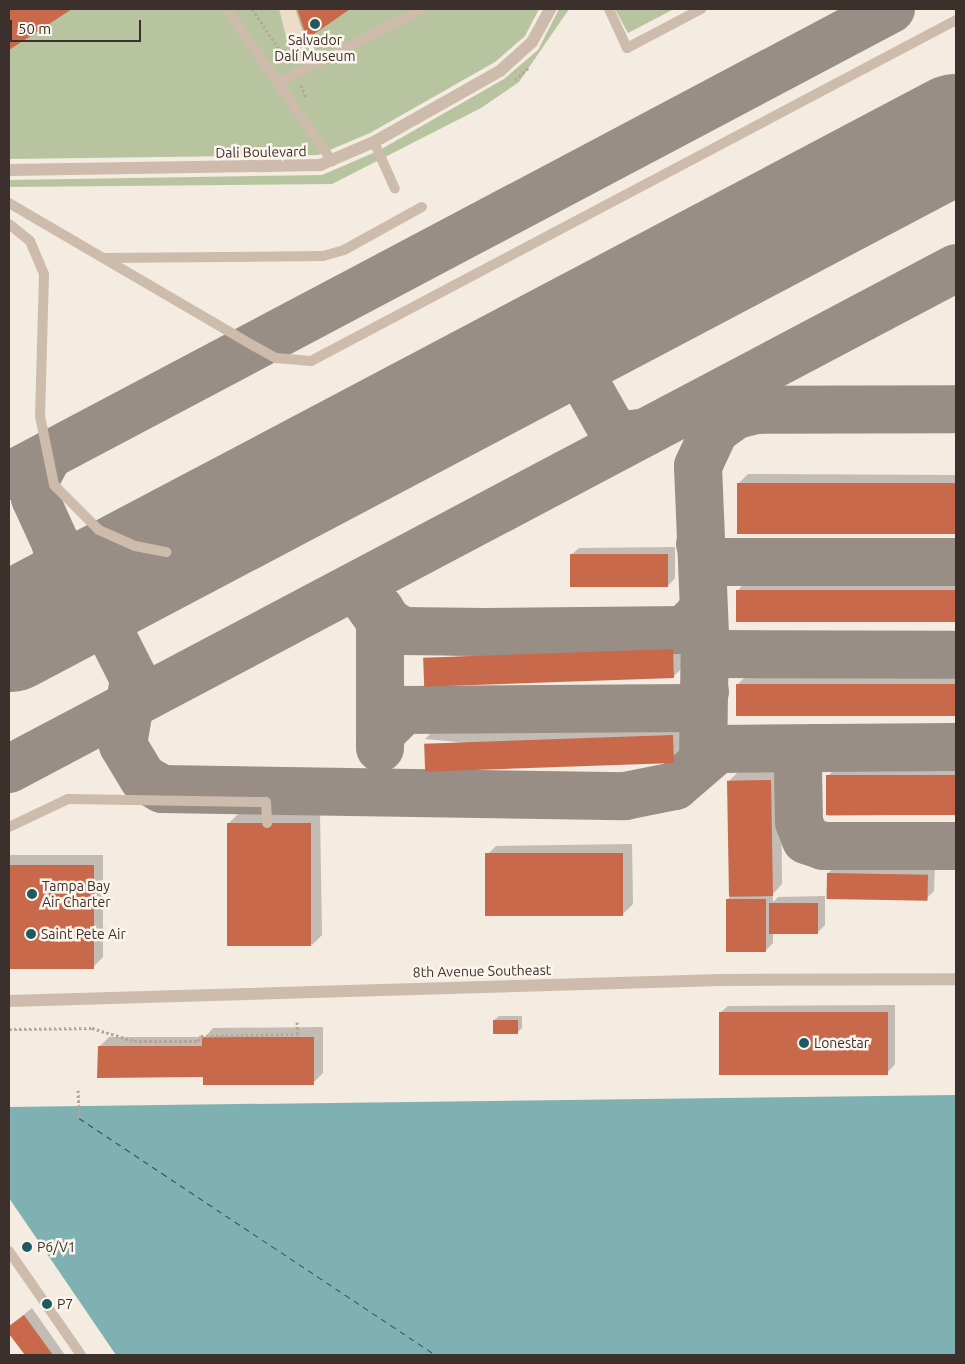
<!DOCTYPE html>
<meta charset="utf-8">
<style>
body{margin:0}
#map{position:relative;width:965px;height:1364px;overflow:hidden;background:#f4ebe1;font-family:Ubuntu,sans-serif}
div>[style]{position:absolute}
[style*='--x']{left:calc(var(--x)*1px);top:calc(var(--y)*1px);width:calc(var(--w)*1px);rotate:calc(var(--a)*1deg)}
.green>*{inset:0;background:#b8c4a0}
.plaza>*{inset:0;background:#ecdcc8}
.water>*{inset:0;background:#7fb0b2}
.shadow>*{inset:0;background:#0003}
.ferry>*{height:1px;margin-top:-0.5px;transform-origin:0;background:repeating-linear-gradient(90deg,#1f5a5e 0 6px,transparent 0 11px)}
.taxiway>*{height:48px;margin:-24px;padding:0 24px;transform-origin:24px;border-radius:24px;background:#988e86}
.runway>*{height:118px;margin:-59px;padding:0 59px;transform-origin:59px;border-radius:59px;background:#988e86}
.building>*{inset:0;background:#c8694b;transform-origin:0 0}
.path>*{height:3px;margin-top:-1.5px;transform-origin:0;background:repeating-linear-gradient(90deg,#b9a596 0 2.5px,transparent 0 5px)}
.service>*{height:10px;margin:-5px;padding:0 5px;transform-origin:5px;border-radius:5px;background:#cdbbac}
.minor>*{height:12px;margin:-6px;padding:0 6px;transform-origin:6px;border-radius:6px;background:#cdbbac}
.dots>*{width:14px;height:14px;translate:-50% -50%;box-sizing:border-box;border:2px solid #fbf5ee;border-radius:50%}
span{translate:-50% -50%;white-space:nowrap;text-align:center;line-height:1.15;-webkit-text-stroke:5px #fbf5ee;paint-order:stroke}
.poi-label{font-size:14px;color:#3b302b}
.left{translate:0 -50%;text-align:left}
.street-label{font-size:14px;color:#3b302b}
.frame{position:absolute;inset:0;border:10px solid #3b302b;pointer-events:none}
.scale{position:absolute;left:10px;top:20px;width:131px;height:22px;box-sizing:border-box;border:2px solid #3b302b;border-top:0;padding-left:6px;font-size:15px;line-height:18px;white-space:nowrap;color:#3b302b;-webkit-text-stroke:4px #fbf5ee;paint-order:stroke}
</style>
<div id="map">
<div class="green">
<div style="clip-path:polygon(9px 9px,539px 9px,525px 36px,495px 62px,370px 133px,318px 155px,9px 159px)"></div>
<div style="clip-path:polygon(559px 9px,569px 9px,519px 82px,481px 108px,332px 184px,9px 187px,9px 180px,322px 175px,378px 151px,504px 79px,538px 50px)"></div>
<div style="clip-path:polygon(615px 9px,674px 9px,628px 33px)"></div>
</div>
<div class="plaza">
<div style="clip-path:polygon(279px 9px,295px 9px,305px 39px,288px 44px)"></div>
</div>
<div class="water">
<div style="clip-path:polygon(956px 1095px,956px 1355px,116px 1355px,9px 1198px,9px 1107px)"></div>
</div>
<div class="shadow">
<div style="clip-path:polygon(9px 9px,70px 9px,9px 49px)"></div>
<div style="clip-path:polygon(748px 474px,956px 475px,956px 534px,738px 532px,738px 484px)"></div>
<div style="clip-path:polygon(675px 547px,675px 578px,668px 586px,571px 555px,579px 548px)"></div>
<div style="clip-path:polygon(747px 581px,956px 582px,956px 622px,737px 620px,737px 591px)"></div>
<div style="clip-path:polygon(683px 639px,683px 667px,673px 677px,424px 653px,434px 643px)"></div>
<div style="clip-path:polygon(747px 675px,956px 676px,956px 715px,737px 714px,737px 685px)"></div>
<div style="clip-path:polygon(683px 726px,683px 752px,673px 762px,425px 739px,435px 729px)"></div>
<div style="clip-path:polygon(956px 766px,956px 814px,828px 816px,827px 777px,837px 767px)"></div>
<div style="clip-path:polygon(781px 771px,782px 884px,773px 894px,773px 902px,778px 897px,825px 896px,825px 925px,818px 932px,773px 933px,773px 943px,766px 950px,727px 900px,732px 895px,728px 782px,738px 772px)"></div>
<div style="clip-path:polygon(320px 813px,322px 935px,312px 945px,228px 824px,238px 814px)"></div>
<div style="clip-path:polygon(632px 844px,633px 904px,623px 914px,486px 856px,496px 846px)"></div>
<div style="clip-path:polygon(9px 855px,103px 855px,103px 957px,93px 967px,9px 967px)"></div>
<div style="clip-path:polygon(836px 866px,935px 867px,934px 891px,927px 898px,828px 873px)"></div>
<div style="clip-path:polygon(895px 1005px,895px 1064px,888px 1072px,720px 1013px,728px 1006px)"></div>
<div style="clip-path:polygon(499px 1016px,522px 1016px,522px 1028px,517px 1033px,494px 1020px)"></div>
<div style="clip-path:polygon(323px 1027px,323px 1073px,313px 1083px,99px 1047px,109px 1037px,205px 1037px,213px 1028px)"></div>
<div style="clip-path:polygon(32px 1308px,65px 1355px,26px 1355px,9px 1332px,9px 1327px)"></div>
</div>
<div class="ferry">
<div style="--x:79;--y:1118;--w:429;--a:33.6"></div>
</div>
<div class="taxiway">
<div style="--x:534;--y:356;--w:25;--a:-2"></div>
<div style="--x:559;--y:355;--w:18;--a:29"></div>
<div style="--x:575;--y:364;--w:14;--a:-94"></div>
<div style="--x:574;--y:350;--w:14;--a:-60"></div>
<div style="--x:581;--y:338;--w:36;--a:-37"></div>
<div style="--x:575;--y:364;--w:73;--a:60.6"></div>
<div style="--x:611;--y:428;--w:17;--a:24"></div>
<div style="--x:627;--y:435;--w:19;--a:-9"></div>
<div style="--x:725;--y:410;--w:231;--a:-0.2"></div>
<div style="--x:48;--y:456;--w:26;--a:118"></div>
<div style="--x:36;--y:479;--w:19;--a:93"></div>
<div style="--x:35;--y:498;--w:51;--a:65.5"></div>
<div style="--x:9;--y:476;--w:998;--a:-27.9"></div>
<div style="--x:700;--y:544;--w:12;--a:66"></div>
<div style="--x:705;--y:555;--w:15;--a:28"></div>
<div style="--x:718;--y:562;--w:238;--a:0"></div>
<div style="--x:364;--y:599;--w:27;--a:54"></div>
<div style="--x:380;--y:621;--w:127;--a:90"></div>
<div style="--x:380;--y:609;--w:14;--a:60"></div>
<div style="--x:387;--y:621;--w:19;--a:32"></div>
<div style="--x:403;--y:631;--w:83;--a:0.7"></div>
<div style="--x:486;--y:632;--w:198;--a:-0.6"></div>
<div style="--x:684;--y:630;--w:24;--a:-45"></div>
<div style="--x:48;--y:612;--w:28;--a:-63"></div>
<div style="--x:61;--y:587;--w:43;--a:-96.6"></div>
<div style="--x:56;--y:544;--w:21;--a:47"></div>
<div style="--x:70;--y:559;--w:29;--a:29"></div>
<div style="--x:95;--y:573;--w:35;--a:-7"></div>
<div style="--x:102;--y:616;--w:71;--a:63.1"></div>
<div style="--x:134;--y:679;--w:67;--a:99.5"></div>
<div style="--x:123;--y:745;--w:39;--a:59"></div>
<div style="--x:143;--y:778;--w:22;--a:30"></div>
<div style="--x:162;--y:789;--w:463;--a:0.9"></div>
<div style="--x:625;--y:796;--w:51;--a:-11.3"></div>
<div style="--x:675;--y:786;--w:57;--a:-40.7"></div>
<div style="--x:718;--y:749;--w:238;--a:-0.5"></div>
<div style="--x:705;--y:671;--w:11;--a:-63"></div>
<div style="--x:710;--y:661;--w:14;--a:-30"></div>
<div style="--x:722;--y:654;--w:234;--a:0.2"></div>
<div style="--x:381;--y:733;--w:33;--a:-45"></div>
<div style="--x:404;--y:710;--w:285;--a:-0.4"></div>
<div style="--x:689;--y:708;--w:9;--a:-18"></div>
<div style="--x:698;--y:705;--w:15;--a:-62"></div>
<div style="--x:815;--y:748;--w:17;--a:144"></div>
<div style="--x:801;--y:758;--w:11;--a:105"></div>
<div style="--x:798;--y:769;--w:53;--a:88.9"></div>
<div style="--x:799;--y:822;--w:19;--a:69"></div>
<div style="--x:806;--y:840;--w:18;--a:19"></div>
<div style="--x:823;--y:846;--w:133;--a:0"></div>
<div style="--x:703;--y:759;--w:125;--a:-89.1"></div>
<div style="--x:705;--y:634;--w:168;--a:-92.4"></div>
<div style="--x:698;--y:466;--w:40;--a:-65"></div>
<div style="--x:715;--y:430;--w:26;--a:-36"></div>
<div style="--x:736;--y:415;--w:21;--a:-14"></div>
<div style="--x:9;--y:769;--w:1071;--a:-27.88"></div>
</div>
<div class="runway">
<div style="--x:9;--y:633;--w:1071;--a:-27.83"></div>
</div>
<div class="building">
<div style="clip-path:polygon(9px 9px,72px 9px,9px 50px)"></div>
<div style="clip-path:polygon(297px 9px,350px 9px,307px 39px)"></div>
<div style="left:737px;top:483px;width:219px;height:51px"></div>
<div style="left:668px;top:554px;width:33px;height:98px;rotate:90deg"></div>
<div style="left:736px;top:590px;width:220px;height:32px"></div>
<div style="left:673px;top:649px;width:29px;height:250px;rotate:88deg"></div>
<div style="left:736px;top:684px;width:220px;height:32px"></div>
<div style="left:673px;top:735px;width:28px;height:249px;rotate:88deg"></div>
<div style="left:956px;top:775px;width:40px;height:130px;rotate:90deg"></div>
<div style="left:771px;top:780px;width:116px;height:44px;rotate:89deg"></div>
<div style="left:311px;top:823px;width:123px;height:84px;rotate:90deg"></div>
<div style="left:623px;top:853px;width:63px;height:138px;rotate:90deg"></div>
<div style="left:9px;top:865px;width:85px;height:104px"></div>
<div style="left:827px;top:873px;width:101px;height:26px;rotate:1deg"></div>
<div style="left:766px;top:899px;width:53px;height:40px;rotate:90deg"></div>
<div style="left:818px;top:903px;width:31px;height:49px;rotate:90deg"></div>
<div style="left:888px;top:1012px;width:63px;height:169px;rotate:90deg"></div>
<div style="left:493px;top:1020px;width:25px;height:14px"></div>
<div style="clip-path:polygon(202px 1037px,314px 1037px,314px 1085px,203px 1085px,203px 1077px,97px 1078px,98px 1046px,202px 1046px)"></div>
<div style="clip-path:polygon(24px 1315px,53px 1355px,25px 1355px,9px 1334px,9px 1326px)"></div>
</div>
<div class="path">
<div style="--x:252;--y:9;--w:66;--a:56.1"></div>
<div style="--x:515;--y:80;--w:19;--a:-43"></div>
<div style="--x:301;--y:85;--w:14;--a:69"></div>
<div style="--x:9;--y:1029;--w:83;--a:-0.7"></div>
<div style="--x:92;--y:1028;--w:44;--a:17.2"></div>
<div style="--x:134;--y:1041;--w:64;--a:0"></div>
<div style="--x:198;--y:1041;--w:6;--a:-59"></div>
<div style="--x:201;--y:1036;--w:97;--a:-1.2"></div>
<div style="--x:298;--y:1034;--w:12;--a:-95"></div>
<div style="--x:78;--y:1090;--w:28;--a:88"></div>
</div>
<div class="service">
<div style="--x:227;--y:9;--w:185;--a:55.4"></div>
<div style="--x:609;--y:9;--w:43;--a:65.2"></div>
<div style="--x:627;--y:48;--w:84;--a:-27.8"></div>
<div style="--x:278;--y:83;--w:162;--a:-27.2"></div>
<div style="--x:374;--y:142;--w:51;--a:65.9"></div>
<div style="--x:9;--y:203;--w:284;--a:30.3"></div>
<div style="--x:254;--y:346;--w:25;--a:29"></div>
<div style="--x:276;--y:358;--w:35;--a:5"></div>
<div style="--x:311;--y:361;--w:730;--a:-27.86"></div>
<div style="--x:9;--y:224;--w:27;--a:39"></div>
<div style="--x:30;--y:241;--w:36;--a:67"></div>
<div style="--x:44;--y:274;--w:142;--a:91.6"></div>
<div style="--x:40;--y:416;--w:70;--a:78.5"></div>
<div style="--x:54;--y:485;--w:64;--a:45"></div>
<div style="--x:99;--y:530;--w:39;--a:24"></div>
<div style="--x:135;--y:546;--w:32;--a:11"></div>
<div style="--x:103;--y:258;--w:220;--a:-0.5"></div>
<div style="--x:323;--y:256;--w:22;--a:-16"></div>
<div style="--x:344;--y:250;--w:89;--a:-28.9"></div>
<div style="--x:9;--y:827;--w:65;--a:-25.4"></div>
<div style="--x:68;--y:799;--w:198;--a:0.9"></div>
<div style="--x:266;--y:802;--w:21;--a:87"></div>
<div style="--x:9;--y:1251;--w:126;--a:55.3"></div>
</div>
<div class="minor">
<div style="--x:9;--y:170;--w:311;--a:-0.9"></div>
<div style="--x:320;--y:165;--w:59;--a:-23.1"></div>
<div style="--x:374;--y:142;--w:145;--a:-29.4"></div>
<div style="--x:500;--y:71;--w:43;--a:-42.2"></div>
<div style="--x:532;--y:42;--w:38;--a:-61"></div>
<div style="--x:9;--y:1001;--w:712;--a:-1.69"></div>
<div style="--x:721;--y:980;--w:235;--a:-0.2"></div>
</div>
<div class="dots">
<div style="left:315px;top:24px;background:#1f5a5e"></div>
<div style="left:32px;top:894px;background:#1f5a5e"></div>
<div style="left:31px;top:934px;background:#1f5a5e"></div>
<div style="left:804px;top:1043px;background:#1f5a5e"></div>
<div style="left:27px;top:1247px;background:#1f5a5e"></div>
<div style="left:47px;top:1304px;background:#1f5a5e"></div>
</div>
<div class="poi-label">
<span style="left:315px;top:48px">Salvador<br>Dalí Museum</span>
<span class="left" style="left:42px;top:894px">Tampa Bay<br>Air Charter</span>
<span class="left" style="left:41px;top:934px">Saint Pete Air</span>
<span class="left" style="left:814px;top:1043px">Lonestar</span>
<span class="left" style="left:37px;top:1247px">P6/V1</span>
<span class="left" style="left:57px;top:1304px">P7</span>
</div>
<div class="street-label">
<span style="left:261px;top:152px;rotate:-1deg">Dali Boulevard</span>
<span style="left:482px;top:971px;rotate:-1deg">8th Avenue Southeast</span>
</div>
<div class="frame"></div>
<div class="scale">50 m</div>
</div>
